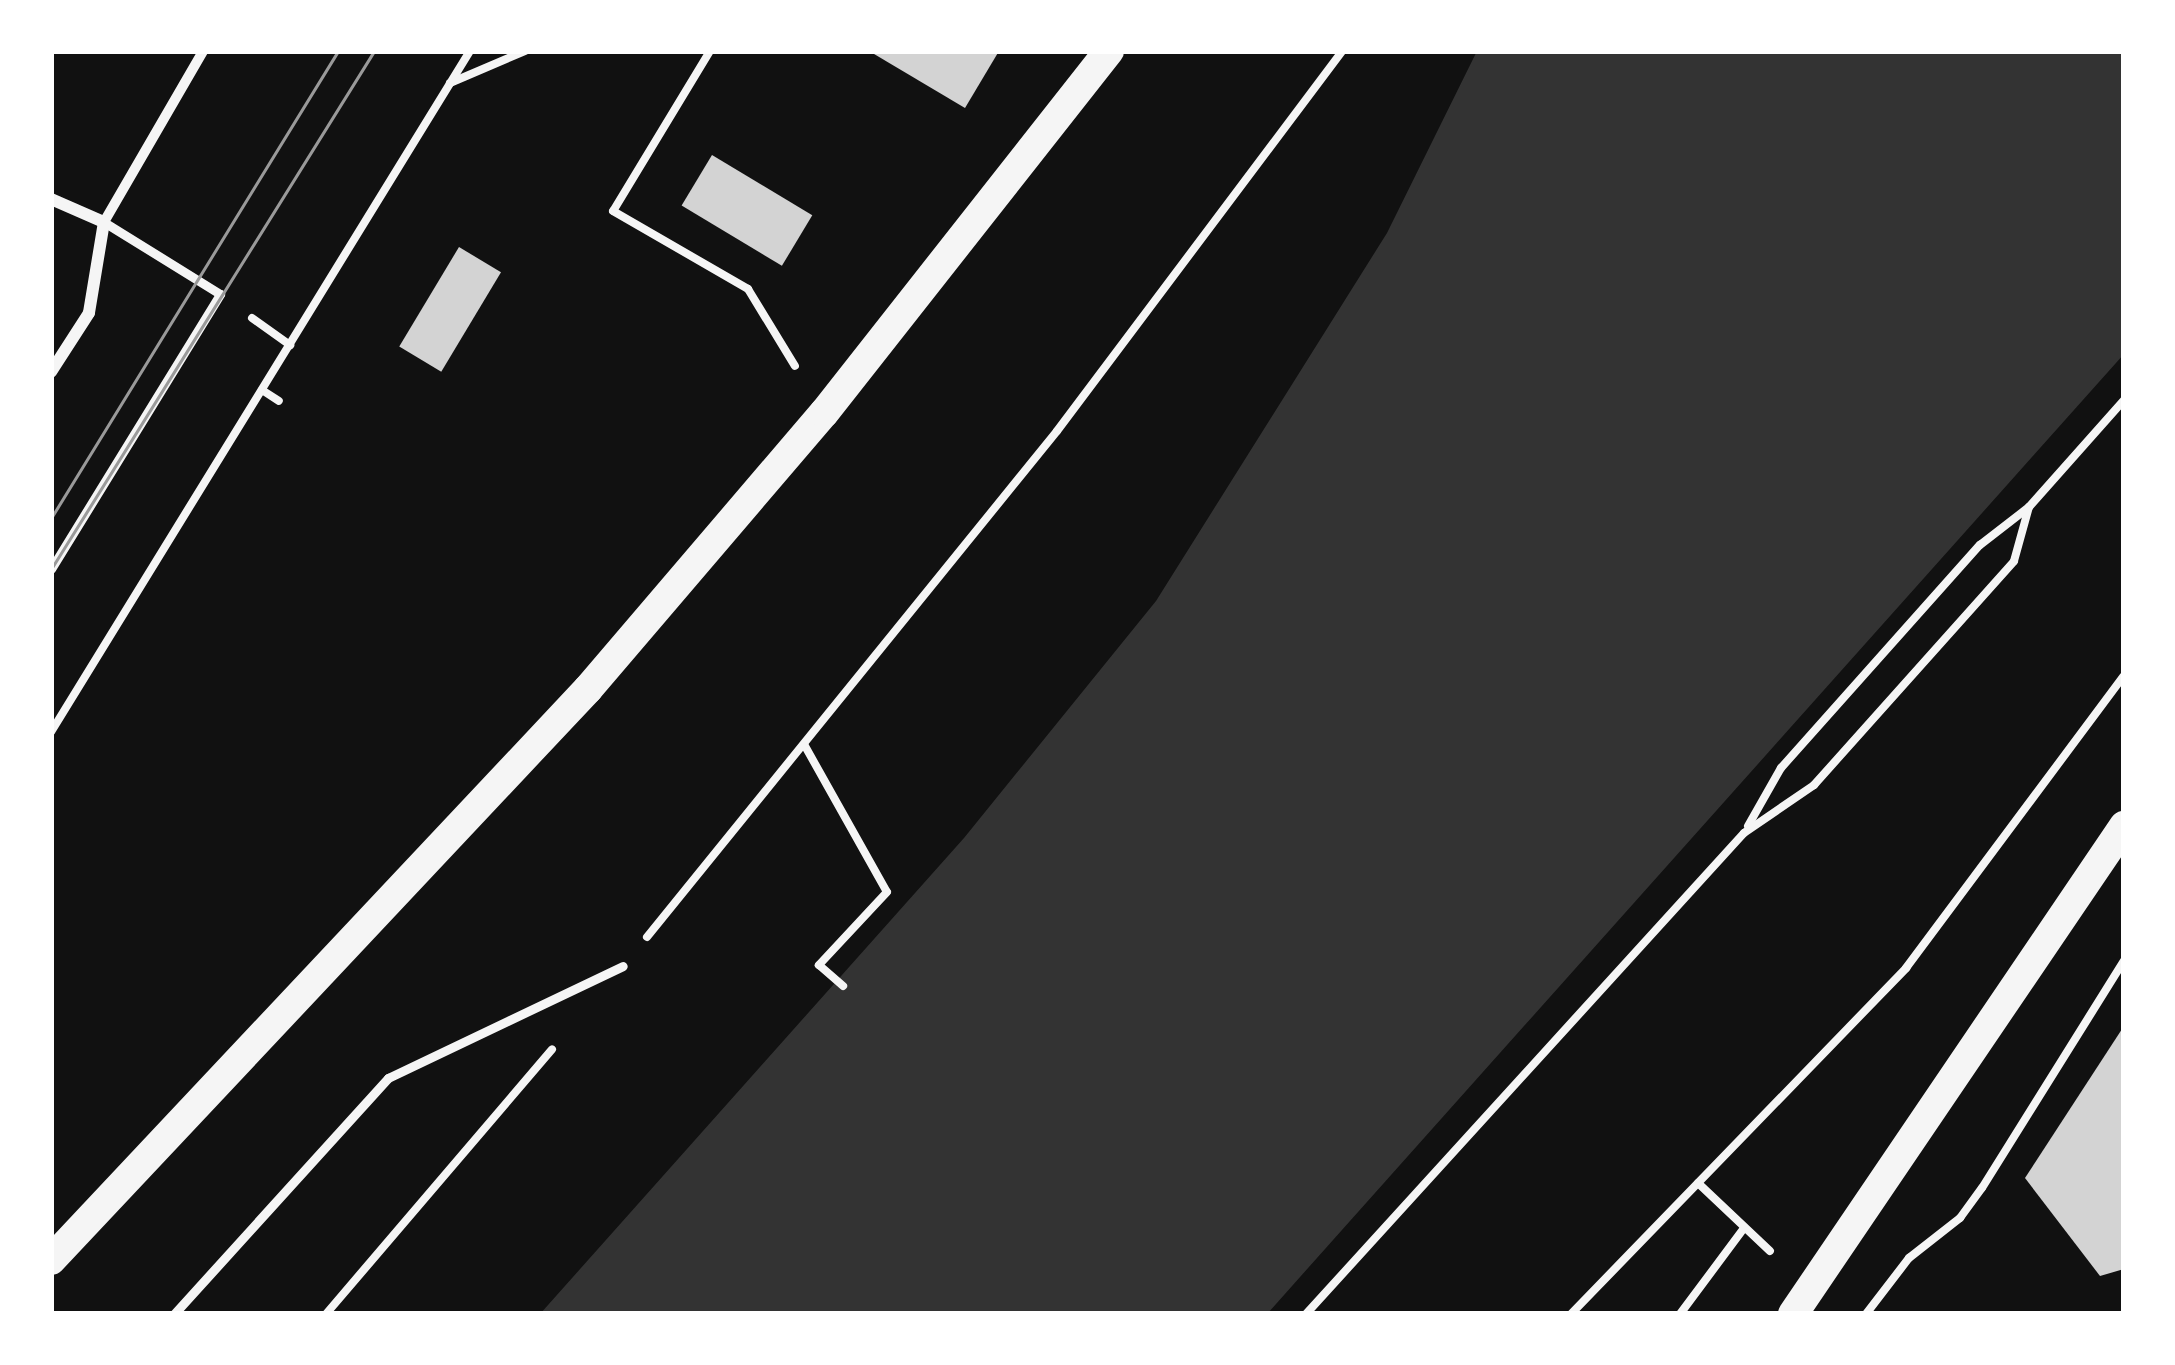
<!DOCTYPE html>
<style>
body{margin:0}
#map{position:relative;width:2175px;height:1365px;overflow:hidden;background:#111;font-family:Rubik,sans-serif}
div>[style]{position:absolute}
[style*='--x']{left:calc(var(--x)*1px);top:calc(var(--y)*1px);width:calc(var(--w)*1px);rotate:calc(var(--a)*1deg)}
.water>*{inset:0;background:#333}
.building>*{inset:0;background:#d3d3d3;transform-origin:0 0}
.path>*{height:8px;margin:-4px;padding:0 4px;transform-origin:4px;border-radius:4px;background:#f5f5f5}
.service>*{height:9px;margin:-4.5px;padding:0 4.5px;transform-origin:4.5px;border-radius:4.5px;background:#f5f5f5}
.pedestrian>*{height:10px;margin:-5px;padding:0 5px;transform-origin:5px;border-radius:5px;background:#f5f5f5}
.minor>*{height:12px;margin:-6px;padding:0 6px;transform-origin:6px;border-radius:6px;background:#f5f5f5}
.primary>*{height:30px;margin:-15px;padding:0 15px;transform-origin:15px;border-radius:15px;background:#f5f5f5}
.tram>*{height:3px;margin:-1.5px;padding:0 1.5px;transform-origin:1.5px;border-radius:1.5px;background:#9a9a9a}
span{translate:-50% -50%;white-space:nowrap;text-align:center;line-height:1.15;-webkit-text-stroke:10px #fff;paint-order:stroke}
.frame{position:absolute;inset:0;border:54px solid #fff;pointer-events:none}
</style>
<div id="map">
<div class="water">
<div style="clip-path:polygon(1477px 51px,2124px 51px,2124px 354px,1267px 1314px,540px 1314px,964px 838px,1156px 601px,1387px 233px)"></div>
</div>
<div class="building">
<div style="clip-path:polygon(869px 51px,999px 51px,965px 108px)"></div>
<div style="left:712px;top:155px;width:117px;height:59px;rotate:31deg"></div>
<div style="left:459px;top:247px;width:49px;height:116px;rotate:31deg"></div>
<div style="clip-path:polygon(2124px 1026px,2124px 1269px,2100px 1276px,2025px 1178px)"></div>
</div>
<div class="path">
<div style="--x:710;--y:51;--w:187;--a:121.2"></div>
<div style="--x:613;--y:211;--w:156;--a:30"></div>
<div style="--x:748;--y:289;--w:90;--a:58.6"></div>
<div style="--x:450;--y:83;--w:82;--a:-23.1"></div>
<div style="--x:252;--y:318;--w:47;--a:35.4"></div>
<div style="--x:262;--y:390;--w:20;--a:33"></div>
<div style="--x:51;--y:732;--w:800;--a:-58.4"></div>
<div style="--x:805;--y:746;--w:167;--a:60.7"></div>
<div style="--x:887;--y:892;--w:100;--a:133"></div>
<div style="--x:819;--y:965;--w:32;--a:41"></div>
<div style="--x:1748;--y:826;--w:67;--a:-60.4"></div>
<div style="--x:1781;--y:768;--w:299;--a:-48.3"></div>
<div style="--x:1980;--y:545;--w:62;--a:-37.8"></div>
<div style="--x:647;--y:937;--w:651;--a:-50.98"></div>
<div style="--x:1057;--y:431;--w:475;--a:-53.1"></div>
<div style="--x:1698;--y:1183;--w:99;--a:43.4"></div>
<div style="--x:326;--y:1314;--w:348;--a:-49.5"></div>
<div style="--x:1306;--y:1314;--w:651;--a:-47.68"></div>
<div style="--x:1744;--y:833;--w:85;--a:-34.4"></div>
<div style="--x:1814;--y:785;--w:300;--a:-48.2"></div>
<div style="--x:2014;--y:561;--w:56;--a:-74.5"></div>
<div style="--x:2029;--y:507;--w:143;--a:-48.4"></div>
<div style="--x:1571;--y:1314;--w:482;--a:-45.9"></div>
<div style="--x:1906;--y:968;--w:364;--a:-53.3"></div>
<div style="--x:1680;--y:1314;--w:107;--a:-53.3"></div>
<div style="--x:1866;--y:1314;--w:71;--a:-52.5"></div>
<div style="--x:1909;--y:1258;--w:65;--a:-38.1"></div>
<div style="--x:1960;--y:1218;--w:37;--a:-54"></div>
<div style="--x:1982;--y:1188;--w:268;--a:-58"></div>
</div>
<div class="service">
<div style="--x:51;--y:569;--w:323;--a:-58.4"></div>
<div style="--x:220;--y:294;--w:137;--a:-148.2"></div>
<div style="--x:174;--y:1314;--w:319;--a:-47.8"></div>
<div style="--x:388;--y:1078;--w:260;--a:-25.5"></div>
</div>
<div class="pedestrian">
<div style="--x:104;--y:222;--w:198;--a:-59.9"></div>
</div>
<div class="minor">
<div style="--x:51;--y:199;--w:58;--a:23.5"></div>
<div style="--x:104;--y:222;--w:92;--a:99.4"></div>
<div style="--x:89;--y:313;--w:70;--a:122.8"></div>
</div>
<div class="primary">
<div style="--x:51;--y:1260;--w:784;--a:-46.76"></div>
<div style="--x:588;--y:689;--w:363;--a:-49.5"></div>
<div style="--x:824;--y:413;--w:461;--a:-51.8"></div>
<div style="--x:1793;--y:1314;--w:590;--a:-55.85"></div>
</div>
<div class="tram">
<div style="--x:51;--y:518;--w:548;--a:-58.43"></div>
<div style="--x:51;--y:569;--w:610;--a:-58.05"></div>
</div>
<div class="frame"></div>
</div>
